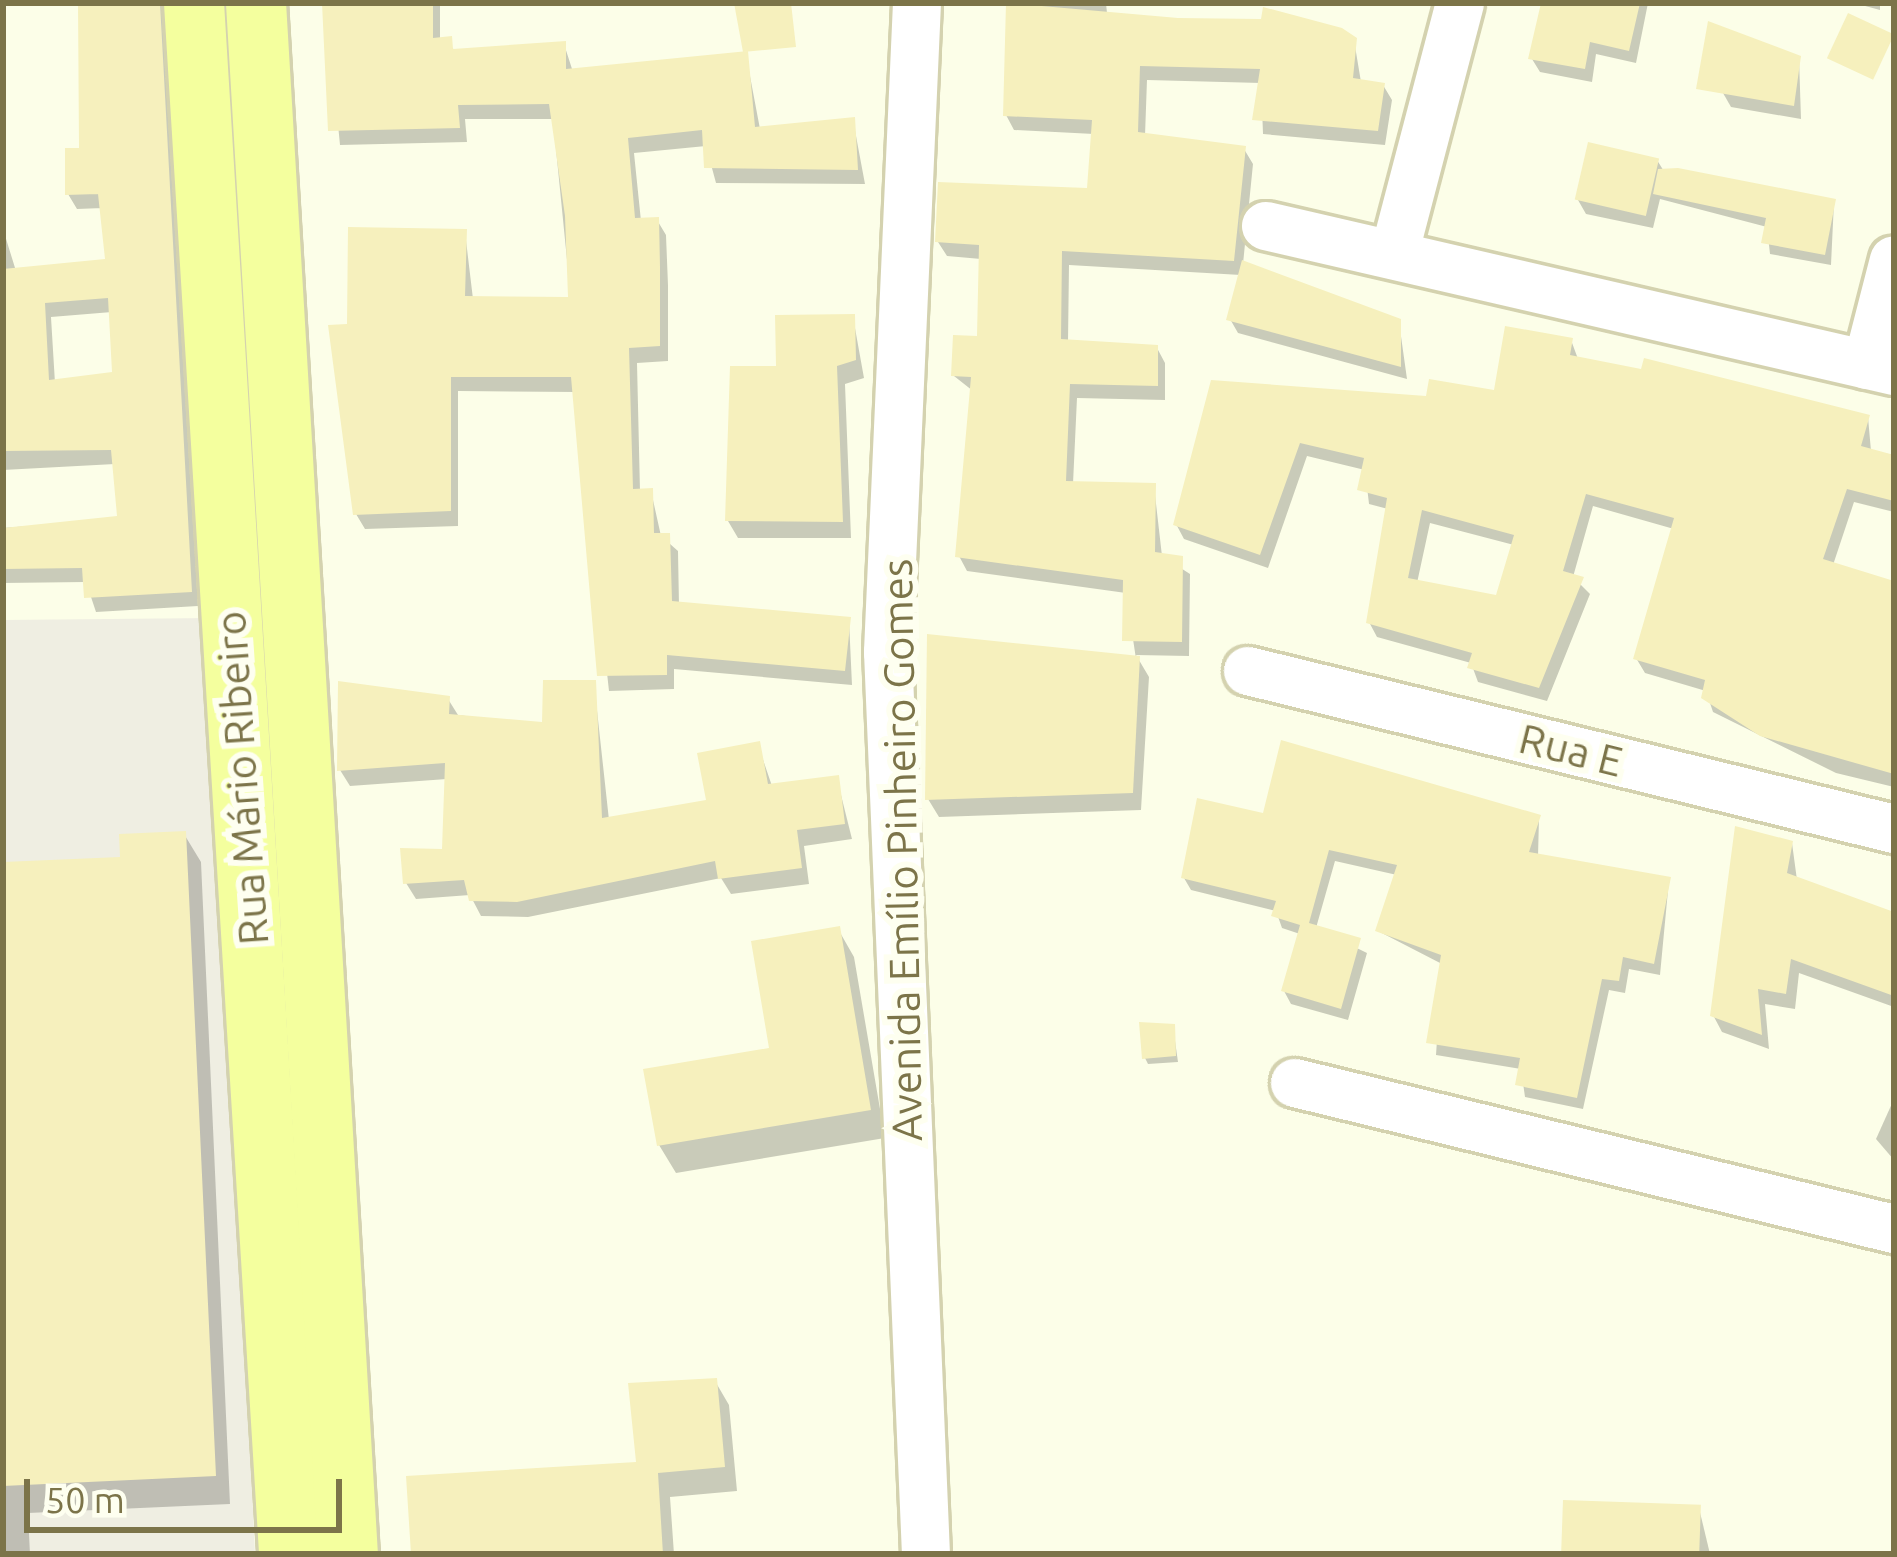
<!DOCTYPE html>
<meta charset="utf-8">
<style>
body{margin:0}
#map{position:relative;width:1897px;height:1557px;overflow:hidden;background:#fcfee8;font-family:Ubuntu,sans-serif}
div>[style]{position:absolute}
[style*='--x']{left:calc(var(--x)*1px);top:calc(var(--y)*1px);width:calc(var(--w)*1px);rotate:calc(var(--a)*1deg)}
.industrial>*{inset:0;background:#efeee2}
.shadow>*{inset:0;background:#0003}
.building>*{inset:0;background:#f6f0bd;transform-origin:0 0}
.roads{filter:drop-shadow(3px 0 #d4d2af) drop-shadow(-3px 0 #d4d2af) drop-shadow(0 3px #d4d2af) drop-shadow(0 -3px #d4d2af)}
.minor>*{height:48px;margin:-24px;padding:0 24px;transform-origin:24px;border-radius:24px;background:#fff}
.major>*{height:60px;margin:-30px;padding:0 30px;transform-origin:30px;border-radius:30px;background:#f4ff9e}
span{translate:-50% -50%;white-space:nowrap;text-align:center;line-height:1.15;-webkit-text-stroke:12px #fefff0;paint-order:stroke}
.street-label{font-size:42px;color:#7c7449}
.frame{position:absolute;inset:0;border:6px solid #7c7449;pointer-events:none}
.scale{position:absolute;left:24px;top:1479px;width:318px;height:54px;box-sizing:border-box;border:6px solid #7c7449;border-top:0;padding-left:15px;font-size:36px;line-height:42px;white-space:nowrap;color:#7c7449;-webkit-text-stroke:9px #fefff0;paint-order:stroke}
</style>
<div id="map">
<div class="industrial">
<div style="clip-path:polygon(213px 618px,255px 1554px,3px 1554px,3px 620px)"></div>
</div>
<div class="shadow">
<div style="clip-path:polygon(evenodd,80px 3px,175px 3px,166px 21px,198px 606px,96px 612px,86px 582px,3px 583px,3px 528px,121px 519px,115px 464px,3px 470px,3px 229px,16px 271px,109px 262px,103px 208px,77px 209px,68px 194px,82px 151px,80px 3px,112px 312px,115px 375px,55px 383px,51px 317px,112px 312px)"></div>
<div style="clip-path:polygon(326px 3px,440px 3px,440px 40px,458px 52px,564px 44px,573px 72px,746px 55px,760px 129px,853px 120px,865px 184px,716px 183px,706px 146px,634px 153px,641px 221px,657px 220px,666px 235px,668px 285px,668px 361px,637px 363px,640px 491px,651px 491px,661px 536px,678px 551px,679px 605px,849px 620px,852px 685px,674px 669px,674px 689px,609px 691px,576px 392px,458px 391px,458px 526px,365px 529px,356px 514px,465px 232px,473px 299px,571px 300px,553px 119px,465px 119px,467px 142px,340px 145px)"></div>
<div style="clip-path:polygon(1008px 3px,1106px 3px,1107px 13px,1354px 40px,1361px 82px,1383px 85px,1392px 100px,1385px 145px,1263px 134px,1261px 83px,1147px 80px,1145px 136px,1244px 149px,1253px 164px,1243px 264px,1399px 322px,1407px 379px,1238px 333px,1230px 319px,1241px 275px,1069px 265px,1068px 342px,1157px 348px,1165px 363px,1165px 400px,1077px 398px,1073px 484px,1154px 486px,1162px 556px,1190px 574px,1189px 656px,1136px 655px,1149px 677px,1141px 810px,939px 817px,928px 799px,1136px 659px,1126px 593px,967px 571px,959px 556px,973px 391px,954px 376px,980px 339px,981px 259px,947px 256px,938px 242px,1089px 192px,1094px 134px,1014px 130px,1006px 115px)"></div>
<div style="clip-path:polygon(1546px 3px,1648px 3px,1636px 63px,1596px 54px,1592px 82px,1540px 72px,1532px 59px)"></div>
<div style="clip-path:polygon(1854px 3px,1880px 3px,1880px 10px)"></div>
<div style="clip-path:polygon(1799px 58px,1801px 119px,1731px 107px,1723px 93px)"></div>
<div style="clip-path:polygon(1657px 160px,1665px 173px,1834px 202px,1831px 265px,1770px 254px,1767px 227px,1660px 199px,1653px 228px,1586px 214px,1578px 200px)"></div>
<div style="clip-path:polygon(853px 317px,864px 378px,845px 384px,851px 538px,738px 538px,728px 521px,779px 369px)"></div>
<div style="clip-path:polygon(evenodd,1571px 340px,1578px 359px,1868px 417px,1871px 451px,1894px 455px,1894px 512px,1854px 502px,1833px 565px,1894px 584px,1894px 787px,1836px 773px,1713px 712px,1706px 691px,1645px 673px,1636px 658px,1674px 529px,1593px 506px,1573px 577px,1590px 594px,1547px 701px,1478px 682px,1471px 663px,1377px 637px,1369px 622px,1388px 509px,1369px 504px,1365px 470px,1307px 456px,1268px 568px,1184px 539px,1176px 524px,1213px 383px,1429px 400px,1497px 393px,1571px 340px,1430px 523px,1514px 545px,1498px 598px,1417px 583px,1430px 523px)"></div>
<div style="clip-path:polygon(594px 683px,609px 820px,709px 803px,758px 745px,772px 786px,837px 779px,852px 839px,804px 846px,809px 884px,731px 894px,721px 878px,528px 917px,481px 916px,470px 895px,416px 899px,406px 883px,445px 852px,447px 779px,350px 786px,340px 770px,448px 699px,458px 715px,545px 726px)"></div>
<div style="clip-path:polygon(1265px 817px,1539px 818px,1538px 857px,1669px 880px,1660px 975px,1629px 969px,1625px 993px,1609px 990px,1583px 1109px,1525px 1097px,1521px 1069px,1436px 1055px,1442px 964px,1378px 931px,1397px 875px,1335px 861px,1316px 928px,1367px 953px,1348px 1020px,1291px 1004px,1284px 991px,1300px 934px,1282px 928px,1276px 911px,1191px 890px,1184px 878px)"></div>
<div style="clip-path:polygon(184px 834px,201px 862px,230px 1504px,28px 1513px,30px 1554px,3px 1554px,3px 865px,123px 860px)"></div>
<div style="clip-path:polygon(1792px 843px,1797px 880px,1894px 915px,1894px 1007px,1799px 973px,1795px 1009px,1765px 1004px,1769px 1049px,1722px 1032px,1713px 1015px)"></div>
<div style="clip-path:polygon(838px 929px,854px 957px,885px 1138px,676px 1173px,659px 1145px,773px 1050px)"></div>
<div style="clip-path:polygon(1173px 1027px,1178px 1062px,1148px 1064px,1145px 1058px)"></div>
<div style="clip-path:polygon(1894px 1099px,1894px 1160px,1876px 1139px)"></div>
<div style="clip-path:polygon(715px 1381px,729px 1405px,737px 1491px,670px 1497px,674px 1554px,411px 1554px,639px 1464px)"></div>
<div style="clip-path:polygon(1699px 1508px,1710px 1554px,1564px 1554px)"></div>
</div>
<div class="building">
<div style="clip-path:polygon(evenodd,78px 3px,160px 3px,192px 592px,84px 598px,82px 568px,3px 569px,3px 528px,117px 516px,111px 450px,3px 451px,3px 269px,105px 259px,98px 194px,65px 195px,65px 148px,79px 148px,78px 3px,108px 298px,112px 372px,49px 380px,45px 303px,108px 298px)"></div>
<div style="clip-path:polygon(322px 3px,433px 3px,433px 38px,452px 36px,453px 49px,566px 41px,566px 69px,748px 51px,755px 127px,855px 117px,858px 170px,704px 168px,702px 130px,628px 138px,635px 218px,659px 217px,660px 267px,660px 346px,629px 348px,633px 489px,653px 488px,654px 533px,670px 533px,672px 601px,851px 617px,845px 671px,667px 655px,667px 675px,597px 676px,571px 377px,451px 377px,451px 511px,353px 515px,328px 325px,347px 324px,348px 227px,467px 229px,465px 296px,568px 297px,565px 216px,549px 104px,458px 105px,460px 128px,328px 131px)"></div>
<div style="clip-path:polygon(734px 3px,791px 3px,796px 47px,743px 52px)"></div>
<div style="clip-path:polygon(1006px 3px,1178px 18px,1261px 19px,1263px 7px,1342px 28px,1357px 38px,1353px 78px,1385px 83px,1378px 131px,1252px 120px,1260px 69px,1140px 66px,1138px 132px,1246px 146px,1234px 261px,1062px 251px,1061px 339px,1158px 345px,1158px 386px,1070px 384px,1066px 481px,1156px 483px,1155px 552px,1183px 556px,1182px 642px,1122px 641px,1123px 580px,955px 557px,971px 377px,951px 376px,953px 335px,977px 336px,979px 245px,935px 242px,938px 182px,1087px 188px,1092px 120px,1003px 116px)"></div>
<div style="clip-path:polygon(1541px 3px,1640px 3px,1629px 51px,1590px 42px,1585px 69px,1528px 59px)"></div>
<div style="left:1848px;top:13px;width:51px;height:50px;rotate:25deg"></div>
<div style="clip-path:polygon(1708px 21px,1801px 56px,1794px 106px,1696px 89px)"></div>
<div style="left:1588px;top:142px;width:73px;height:59px;rotate:13deg"></div>
<div style="clip-path:polygon(1678px 168px,1836px 199px,1825px 255px,1761px 243px,1766px 218px,1653px 194px,1658px 169px)"></div>
<div style="clip-path:polygon(1242px 260px,1401px 319px,1401px 367px,1226px 320px)"></div>
<div style="clip-path:polygon(855px 314px,856px 360px,837px 366px,843px 522px,725px 521px,730px 366px,776px 366px,775px 315px)"></div>
<div style="clip-path:polygon(evenodd,1505px 326px,1573px 338px,1570px 355px,1641px 369px,1644px 358px,1870px 415px,1861px 446px,1894px 455px,1894px 501px,1847px 489px,1823px 559px,1894px 581px,1894px 774px,1760px 736px,1701px 698px,1705px 680px,1633px 659px,1674px 518px,1586px 494px,1563px 571px,1584px 577px,1539px 688px,1467px 668px,1472px 653px,1366px 623px,1387px 498px,1357px 490px,1364px 458px,1300px 443px,1260px 555px,1173px 525px,1211px 380px,1426px 396px,1429px 379px,1494px 390px,1505px 326px,1422px 510px,1514px 535px,1496px 595px,1408px 578px,1422px 510px)"></div>
<div style="clip-path:polygon(927px 634px,1140px 656px,1133px 793px,925px 800px)"></div>
<div style="clip-path:polygon(543px 680px,596px 680px,602px 818px,706px 800px,697px 753px,760px 741px,768px 784px,839px 775px,845px 824px,797px 830px,802px 868px,718px 879px,715px 861px,517px 902px,469px 901px,464px 880px,403px 884px,400px 848px,442px 849px,445px 763px,337px 771px,338px 681px,450px 696px,449px 714px,542px 722px)"></div>
<div style="clip-path:polygon(1281px 740px,1541px 815px,1529px 852px,1671px 877px,1654px 964px,1623px 957px,1619px 981px,1602px 979px,1577px 1098px,1515px 1085px,1520px 1058px,1426px 1043px,1441px 955px,1375px 931px,1397px 865px,1329px 850px,1309px 923px,1361px 938px,1341px 1009px,1281px 991px,1300px 925px,1271px 916px,1276px 901px,1181px 878px,1197px 798px,1263px 813px)"></div>
<div style="clip-path:polygon(1735px 826px,1793px 841px,1787px 873px,1894px 912px,1894px 996px,1791px 959px,1786px 994px,1758px 989px,1762px 1035px,1710px 1016px)"></div>
<div style="clip-path:polygon(186px 831px,216px 1476px,3px 1486px,3px 862px,120px 857px,119px 834px)"></div>
<div style="clip-path:polygon(840px 926px,871px 1110px,657px 1146px,643px 1069px,769px 1048px,751px 941px)"></div>
<div style="clip-path:polygon(1139px 1022px,1175px 1024px,1176px 1056px,1142px 1059px)"></div>
<div style="clip-path:polygon(717px 1378px,725px 1467px,658px 1473px,663px 1554px,411px 1554px,406px 1476px,636px 1462px,628px 1383px)"></div>
<div style="left:1563px;top:1500px;width:138px;height:54px;rotate:2deg"></div>
</div>
<div class="roads">
<div class="minor">
<div style="--x:917;--y:3;--w:650;--a:92.56"></div>
<div style="--x:888;--y:652;--w:903;--a:87.59"></div>
<div style="--x:1266;--y:226;--w:645;--a:13"></div>
<div style="--x:1395;--y:251;--w:256;--a:-75.3"></div>
<div style="--x:1867;--y:365;--w:108;--a:-75.6"></div>
<div style="--x:1248;--y:671;--w:665;--a:13.74"></div>
<div style="--x:1295;--y:1083;--w:617;--a:13.7"></div>
</div>
<div class="major">
<div style="--x:194;--y:3;--w:1554;--a:86.49"></div>
<div style="--x:256;--y:3;--w:1554;--a:86.61"></div>
</div>
</div>
<div class="street-label">
<span style="left:1571px;top:750px;rotate:14deg">Rua E</span>
<span style="left:242px;top:778px;rotate:-94deg">Rua Mário Ribeiro</span>
<span style="left:902px;top:850px;rotate:-91deg">Avenida Emílio Pinheiro Gomes</span>
</div>
<div class="frame"></div>
<div class="scale">50 m</div>
</div>
